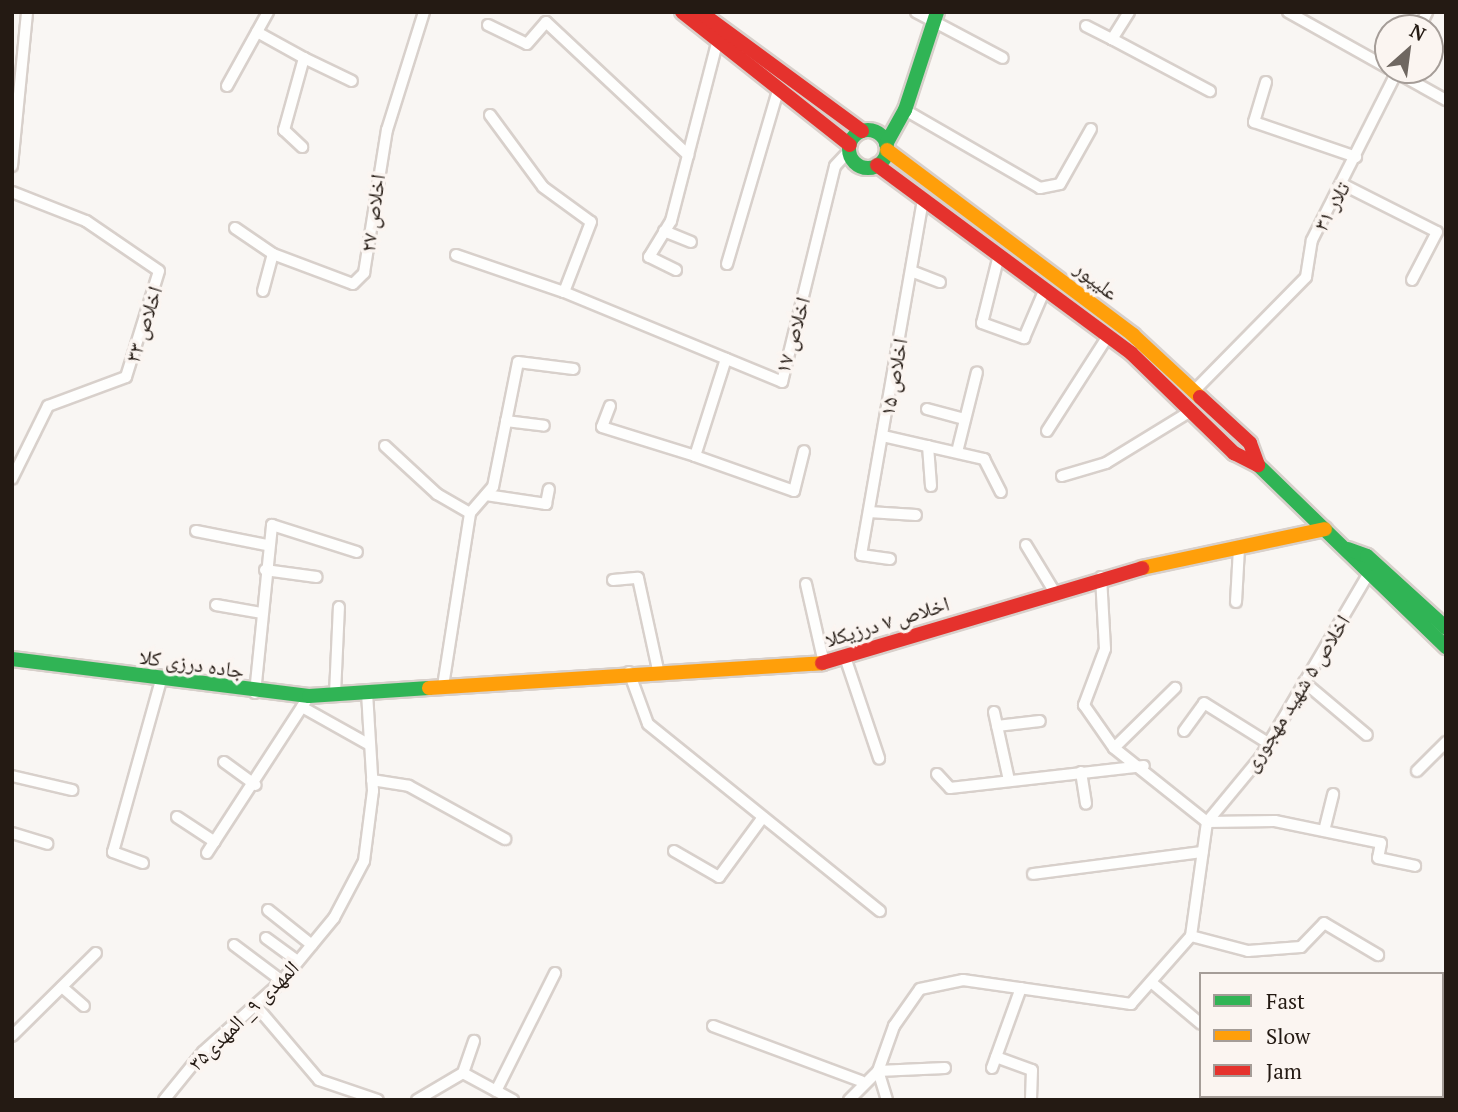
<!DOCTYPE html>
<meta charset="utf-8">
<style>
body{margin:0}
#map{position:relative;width:1458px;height:1112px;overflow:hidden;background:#f9f6f3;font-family:"PT Serif","Noto Naskh Arabic",serif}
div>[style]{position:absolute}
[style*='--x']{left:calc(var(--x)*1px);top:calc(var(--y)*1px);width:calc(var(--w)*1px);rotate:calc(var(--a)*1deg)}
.roads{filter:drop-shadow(2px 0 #d8d0cb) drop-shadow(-2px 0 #d8d0cb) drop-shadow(0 2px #d8d0cb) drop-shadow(0 -2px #d8d0cb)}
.street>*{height:10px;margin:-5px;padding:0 5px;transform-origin:5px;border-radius:5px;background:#fefefd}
.fast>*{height:14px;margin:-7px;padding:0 7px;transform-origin:7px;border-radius:7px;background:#30b455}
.fast>.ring{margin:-7px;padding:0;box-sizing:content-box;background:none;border:14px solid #30b455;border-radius:50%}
.slow>*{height:14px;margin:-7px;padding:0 7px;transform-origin:7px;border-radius:7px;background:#ff9f0a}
.jam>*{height:14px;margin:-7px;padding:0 7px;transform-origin:7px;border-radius:7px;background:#e5322d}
span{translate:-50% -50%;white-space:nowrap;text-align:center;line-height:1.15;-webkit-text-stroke:7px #fbf5f1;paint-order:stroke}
.street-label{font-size:21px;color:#241a13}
.frame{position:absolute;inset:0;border:14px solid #241a13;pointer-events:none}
.legend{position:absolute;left:1199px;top:972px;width:245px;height:126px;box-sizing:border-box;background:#fbf5f1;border:2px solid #a59d98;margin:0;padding:9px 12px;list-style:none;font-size:21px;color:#241a13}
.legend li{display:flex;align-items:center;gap:14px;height:35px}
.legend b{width:35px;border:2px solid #a59d98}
.north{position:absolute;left:1374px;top:14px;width:70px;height:70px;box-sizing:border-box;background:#fbf5f1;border:2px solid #a59d98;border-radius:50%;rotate:28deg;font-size:19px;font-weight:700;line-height:28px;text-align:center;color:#241a13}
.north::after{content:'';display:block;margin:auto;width:24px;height:32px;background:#6f6761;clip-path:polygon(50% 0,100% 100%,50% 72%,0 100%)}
</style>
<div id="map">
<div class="roads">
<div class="street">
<div style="--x:916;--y:12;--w:98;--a:27.9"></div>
<div style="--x:1129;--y:12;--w:32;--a:122"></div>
<div style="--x:1112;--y:39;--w:111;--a:28"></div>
<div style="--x:1288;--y:12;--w:115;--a:29.2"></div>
<div style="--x:488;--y:25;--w:43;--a:26"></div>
<div style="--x:527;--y:44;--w:29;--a:-49"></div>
<div style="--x:546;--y:22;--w:195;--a:43.1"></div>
<div style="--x:1086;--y:26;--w:29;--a:27"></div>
<div style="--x:1419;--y:28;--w:18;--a:-63"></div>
<div style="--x:257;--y:32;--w:54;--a:29"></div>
<div style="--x:304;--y:58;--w:75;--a:105.5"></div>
<div style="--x:284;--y:130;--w:25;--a:43"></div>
<div style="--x:304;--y:58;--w:53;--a:25.6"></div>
<div style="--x:1392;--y:70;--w:62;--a:29.1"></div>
<div style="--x:1266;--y:82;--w:42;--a:106.7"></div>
<div style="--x:1254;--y:122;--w:108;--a:18.9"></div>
<div style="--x:227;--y:86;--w:85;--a:-61"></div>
<div style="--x:905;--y:110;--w:156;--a:30"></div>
<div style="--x:1040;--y:188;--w:20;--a:-11"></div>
<div style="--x:1060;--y:184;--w:63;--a:-60.6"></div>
<div style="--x:490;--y:115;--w:89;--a:53.6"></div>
<div style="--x:543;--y:187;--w:59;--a:36.1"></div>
<div style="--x:591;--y:222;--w:75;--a:111.1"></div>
<div style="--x:12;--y:166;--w:155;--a:-84.4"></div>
<div style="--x:1344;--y:185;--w:104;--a:26.8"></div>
<div style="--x:1437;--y:232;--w:54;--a:117.5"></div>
<div style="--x:12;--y:192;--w:79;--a:21.4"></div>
<div style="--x:86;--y:221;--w:88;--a:34.4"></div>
<div style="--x:159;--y:271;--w:111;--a:107.3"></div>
<div style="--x:126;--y:377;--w:83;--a:159.6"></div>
<div style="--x:48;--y:406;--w:81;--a:116.3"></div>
<div style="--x:235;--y:228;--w:46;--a:34.4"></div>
<div style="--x:273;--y:254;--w:85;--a:20.6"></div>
<div style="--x:353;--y:284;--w:16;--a:-45"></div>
<div style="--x:364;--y:273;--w:145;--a:-80.9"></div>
<div style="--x:387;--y:130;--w:124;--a:-72.6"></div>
<div style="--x:664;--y:231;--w:29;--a:22"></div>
<div style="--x:456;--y:255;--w:114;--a:18.9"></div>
<div style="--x:564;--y:292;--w:236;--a:22.4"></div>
<div style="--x:782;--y:382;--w:222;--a:-76.2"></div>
<div style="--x:835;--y:166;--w:21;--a:-47"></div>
<div style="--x:999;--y:255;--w:70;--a:104"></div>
<div style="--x:982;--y:323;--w:45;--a:19.7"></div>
<div style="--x:1024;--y:338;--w:53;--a:-66.8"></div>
<div style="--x:727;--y:264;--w:184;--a:-73.6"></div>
<div style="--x:676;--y:270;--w:30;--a:-154"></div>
<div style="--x:649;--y:257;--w:42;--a:-58.6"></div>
<div style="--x:671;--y:221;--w:188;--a:-75.5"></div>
<div style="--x:911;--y:271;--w:31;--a:21"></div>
<div style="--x:263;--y:291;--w:38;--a:-75"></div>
<div style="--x:1194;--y:391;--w:160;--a:-45.5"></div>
<div style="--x:1306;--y:277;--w:37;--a:-81"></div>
<div style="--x:1312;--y:240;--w:191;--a:-63.2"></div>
<div style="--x:610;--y:406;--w:22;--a:111"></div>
<div style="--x:602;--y:427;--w:97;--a:17.3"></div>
<div style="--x:695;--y:456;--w:102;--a:-72.3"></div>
<div style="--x:927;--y:409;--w:39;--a:15"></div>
<div style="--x:506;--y:421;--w:38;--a:7"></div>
<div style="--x:1047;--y:431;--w:113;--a:-57.3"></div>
<div style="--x:883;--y:436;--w:104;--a:12.8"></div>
<div style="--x:984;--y:459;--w:37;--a:63"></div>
<div style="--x:385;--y:446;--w:71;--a:42.7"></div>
<div style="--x:437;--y:494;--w:38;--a:30"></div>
<div style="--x:928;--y:446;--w:40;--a:85.7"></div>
<div style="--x:957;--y:452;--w:82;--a:-76"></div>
<div style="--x:695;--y:456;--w:105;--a:19.5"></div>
<div style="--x:794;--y:491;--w:41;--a:-76"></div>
<div style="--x:1062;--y:476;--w:46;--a:-16.5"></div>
<div style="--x:1106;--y:463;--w:100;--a:-31.5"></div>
<div style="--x:486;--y:495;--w:61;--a:8.5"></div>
<div style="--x:546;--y:504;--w:15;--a:-79"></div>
<div style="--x:869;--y:512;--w:47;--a:3.7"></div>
<div style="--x:196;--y:531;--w:72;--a:11.2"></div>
<div style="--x:1026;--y:545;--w:54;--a:58.7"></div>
<div style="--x:890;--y:559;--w:29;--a:-172"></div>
<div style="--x:861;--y:555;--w:361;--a:-80.1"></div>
<div style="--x:265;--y:570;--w:52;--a:7.7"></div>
<div style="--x:1101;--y:577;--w:72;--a:86.8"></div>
<div style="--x:1105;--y:649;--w:60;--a:110.6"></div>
<div style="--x:1084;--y:705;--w:52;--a:55.1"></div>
<div style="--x:1114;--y:748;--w:119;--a:38.5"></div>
<div style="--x:1207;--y:822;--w:68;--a:-0.8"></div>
<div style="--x:1275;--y:821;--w:108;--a:11.7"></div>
<div style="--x:1381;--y:843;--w:15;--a:101"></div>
<div style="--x:1378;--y:858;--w:38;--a:12"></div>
<div style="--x:613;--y:580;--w:25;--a:-5"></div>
<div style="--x:638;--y:578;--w:94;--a:77.7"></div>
<div style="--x:806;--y:584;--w:81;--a:77.2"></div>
<div style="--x:1236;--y:602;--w:54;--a:-86.8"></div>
<div style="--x:216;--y:605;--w:47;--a:9.9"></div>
<div style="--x:845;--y:657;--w:107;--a:71.4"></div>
<div style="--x:629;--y:672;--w:55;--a:69.9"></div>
<div style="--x:648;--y:724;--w:298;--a:38.9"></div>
<div style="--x:1304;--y:682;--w:82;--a:40.1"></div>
<div style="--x:443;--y:686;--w:175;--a:-81.1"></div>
<div style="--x:470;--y:513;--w:35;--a:-49"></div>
<div style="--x:493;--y:487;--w:127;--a:-78.7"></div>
<div style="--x:518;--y:362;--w:56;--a:7.1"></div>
<div style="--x:255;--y:693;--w:169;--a:-84.2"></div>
<div style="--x:272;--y:525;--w:89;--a:17.6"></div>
<div style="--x:335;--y:694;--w:87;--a:-87.4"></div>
<div style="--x:302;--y:707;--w:78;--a:29.2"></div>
<div style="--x:994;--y:712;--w:70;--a:77.6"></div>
<div style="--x:997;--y:726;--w:43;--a:-6.6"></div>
<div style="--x:1184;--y:731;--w:34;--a:-54"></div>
<div style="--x:1204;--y:703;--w:75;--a:32"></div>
<div style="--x:1114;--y:748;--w:86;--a:-44.5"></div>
<div style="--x:224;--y:762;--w:39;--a:36"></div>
<div style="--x:1417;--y:771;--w:41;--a:-45"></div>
<div style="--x:1081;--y:772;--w:32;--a:81"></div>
<div style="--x:937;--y:774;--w:19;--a:47"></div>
<div style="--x:950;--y:788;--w:195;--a:-6.5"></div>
<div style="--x:12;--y:776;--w:62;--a:13.1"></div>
<div style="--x:372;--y:780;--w:37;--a:9"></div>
<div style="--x:409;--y:786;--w:110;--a:28.9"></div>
<div style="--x:177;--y:817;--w:45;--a:33.3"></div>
<div style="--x:1324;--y:831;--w:38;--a:-76"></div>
<div style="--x:12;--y:833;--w:37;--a:17"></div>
<div style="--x:674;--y:851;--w:52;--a:30"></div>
<div style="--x:719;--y:877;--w:74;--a:-53.7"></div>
<div style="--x:207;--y:853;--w:187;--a:-57"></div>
<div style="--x:143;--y:863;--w:32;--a:-160"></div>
<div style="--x:113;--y:852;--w:179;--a:-74.4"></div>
<div style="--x:1033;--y:874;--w:171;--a:-7.4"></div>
<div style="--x:268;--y:910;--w:56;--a:38.5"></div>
<div style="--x:1191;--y:936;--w:59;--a:14.7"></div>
<div style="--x:1248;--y:951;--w:53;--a:-4.3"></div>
<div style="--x:1301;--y:947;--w:33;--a:-46"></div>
<div style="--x:1324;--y:923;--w:63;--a:30.7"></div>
<div style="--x:266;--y:938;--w:39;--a:36"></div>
<div style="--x:234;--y:945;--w:60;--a:36.9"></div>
<div style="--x:1151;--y:982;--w:65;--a:40"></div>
<div style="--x:62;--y:987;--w:29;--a:41"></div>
<div style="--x:256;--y:1006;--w:97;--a:49.6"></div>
<div style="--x:319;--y:1080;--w:62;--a:18.7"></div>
<div style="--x:713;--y:1026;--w:158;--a:20.4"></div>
<div style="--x:12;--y:1036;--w:118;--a:-44.7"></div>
<div style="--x:996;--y:1057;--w:38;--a:20"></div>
<div style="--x:1032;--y:1070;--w:30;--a:92"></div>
<div style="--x:992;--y:1068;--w:85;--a:-70.1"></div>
<div style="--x:463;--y:1073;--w:34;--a:-71"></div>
<div style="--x:496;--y:1091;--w:132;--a:-63.4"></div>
<div style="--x:1385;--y:1096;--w:4;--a:76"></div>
<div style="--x:164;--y:1100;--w:62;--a:-50.9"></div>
<div style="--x:203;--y:1052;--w:106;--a:-41.9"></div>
<div style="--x:282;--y:981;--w:82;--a:-50.5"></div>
<div style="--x:334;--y:918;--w:64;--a:-62.2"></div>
<div style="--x:364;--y:861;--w:71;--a:-82.7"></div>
<div style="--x:373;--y:791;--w:99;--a:-93.5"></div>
<div style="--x:417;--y:1100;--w:53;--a:-30.4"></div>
<div style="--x:463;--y:1073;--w:57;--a:28.4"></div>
<div style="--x:849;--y:1100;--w:41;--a:-45"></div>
<div style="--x:878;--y:1071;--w:67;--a:-2.6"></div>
<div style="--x:887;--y:1100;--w:30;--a:-107"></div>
<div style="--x:878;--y:1071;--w:48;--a:-70.4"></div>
<div style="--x:894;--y:1026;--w:45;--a:-54.9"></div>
<div style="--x:920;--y:989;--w:44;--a:-11.8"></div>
<div style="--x:963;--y:980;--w:170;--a:8.1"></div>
<div style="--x:1131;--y:1004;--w:91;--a:-48.6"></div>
<div style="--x:1191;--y:936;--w:115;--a:-82"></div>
<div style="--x:1207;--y:822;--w:83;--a:-50.4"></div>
<div style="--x:1260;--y:758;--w:212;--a:-59.5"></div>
<div style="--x:1296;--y:1100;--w:4;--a:-76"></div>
</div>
<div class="fast">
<div class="ring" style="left:849px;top:130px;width:24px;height:24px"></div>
<div style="--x:886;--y:144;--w:39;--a:-61"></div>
<div style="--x:905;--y:110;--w:103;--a:-71.9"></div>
<div style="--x:1258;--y:465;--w:262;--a:44.1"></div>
<div style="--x:1348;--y:549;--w:20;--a:20"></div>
<div style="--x:1367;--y:556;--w:107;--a:42.3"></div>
<div style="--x:12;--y:659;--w:299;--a:7.1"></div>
<div style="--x:309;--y:696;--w:120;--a:-3.8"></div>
</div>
<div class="slow">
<div style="--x:887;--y:150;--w:308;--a:36.9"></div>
<div style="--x:1133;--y:335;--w:91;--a:42.8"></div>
<div style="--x:1142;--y:568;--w:187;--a:-12"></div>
<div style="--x:429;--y:688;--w:394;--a:-3.6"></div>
</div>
<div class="jam">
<div style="--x:682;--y:12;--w:214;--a:38.4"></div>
<div style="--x:700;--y:12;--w:201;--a:36.3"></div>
<div style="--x:877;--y:165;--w:316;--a:36.5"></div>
<div style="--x:1131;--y:353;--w:144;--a:44.2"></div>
<div style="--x:1234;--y:453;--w:27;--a:27"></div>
<div style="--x:1258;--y:465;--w:23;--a:-110"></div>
<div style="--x:1250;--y:443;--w:68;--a:-137.4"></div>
<div style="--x:822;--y:663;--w:334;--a:-16.5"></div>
</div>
</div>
<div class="street-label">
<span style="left:1331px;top:206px;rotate:-61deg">تلار ۳۱</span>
<span style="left:372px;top:213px;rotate:-82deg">اخلاص ۲۷</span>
<span style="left:1097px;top:280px;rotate:38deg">علیپور</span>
<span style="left:143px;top:324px;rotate:-72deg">اخلاص ۳۳</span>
<span style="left:792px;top:335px;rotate:-74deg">اخلاص ۱۷</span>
<span style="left:893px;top:377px;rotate:-80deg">اخلاص ۱۵</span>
<span style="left:887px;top:621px;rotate:-17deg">اخلاص ۷ درزیکلا</span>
<span style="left:192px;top:663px;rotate:8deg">جاده درزی کلا</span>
<span style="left:1296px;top:693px;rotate:-58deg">اخلاص ۵ شهید مهجوری</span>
<span style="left:243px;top:1015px;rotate:-45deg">المهدی ۹_ المهدی۳۵</span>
</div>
<div class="frame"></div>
<ul class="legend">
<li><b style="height:9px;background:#30b455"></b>Fast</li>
<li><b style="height:9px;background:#ff9f0a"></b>Slow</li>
<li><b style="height:9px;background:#e5322d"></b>Jam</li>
</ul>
<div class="north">N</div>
</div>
